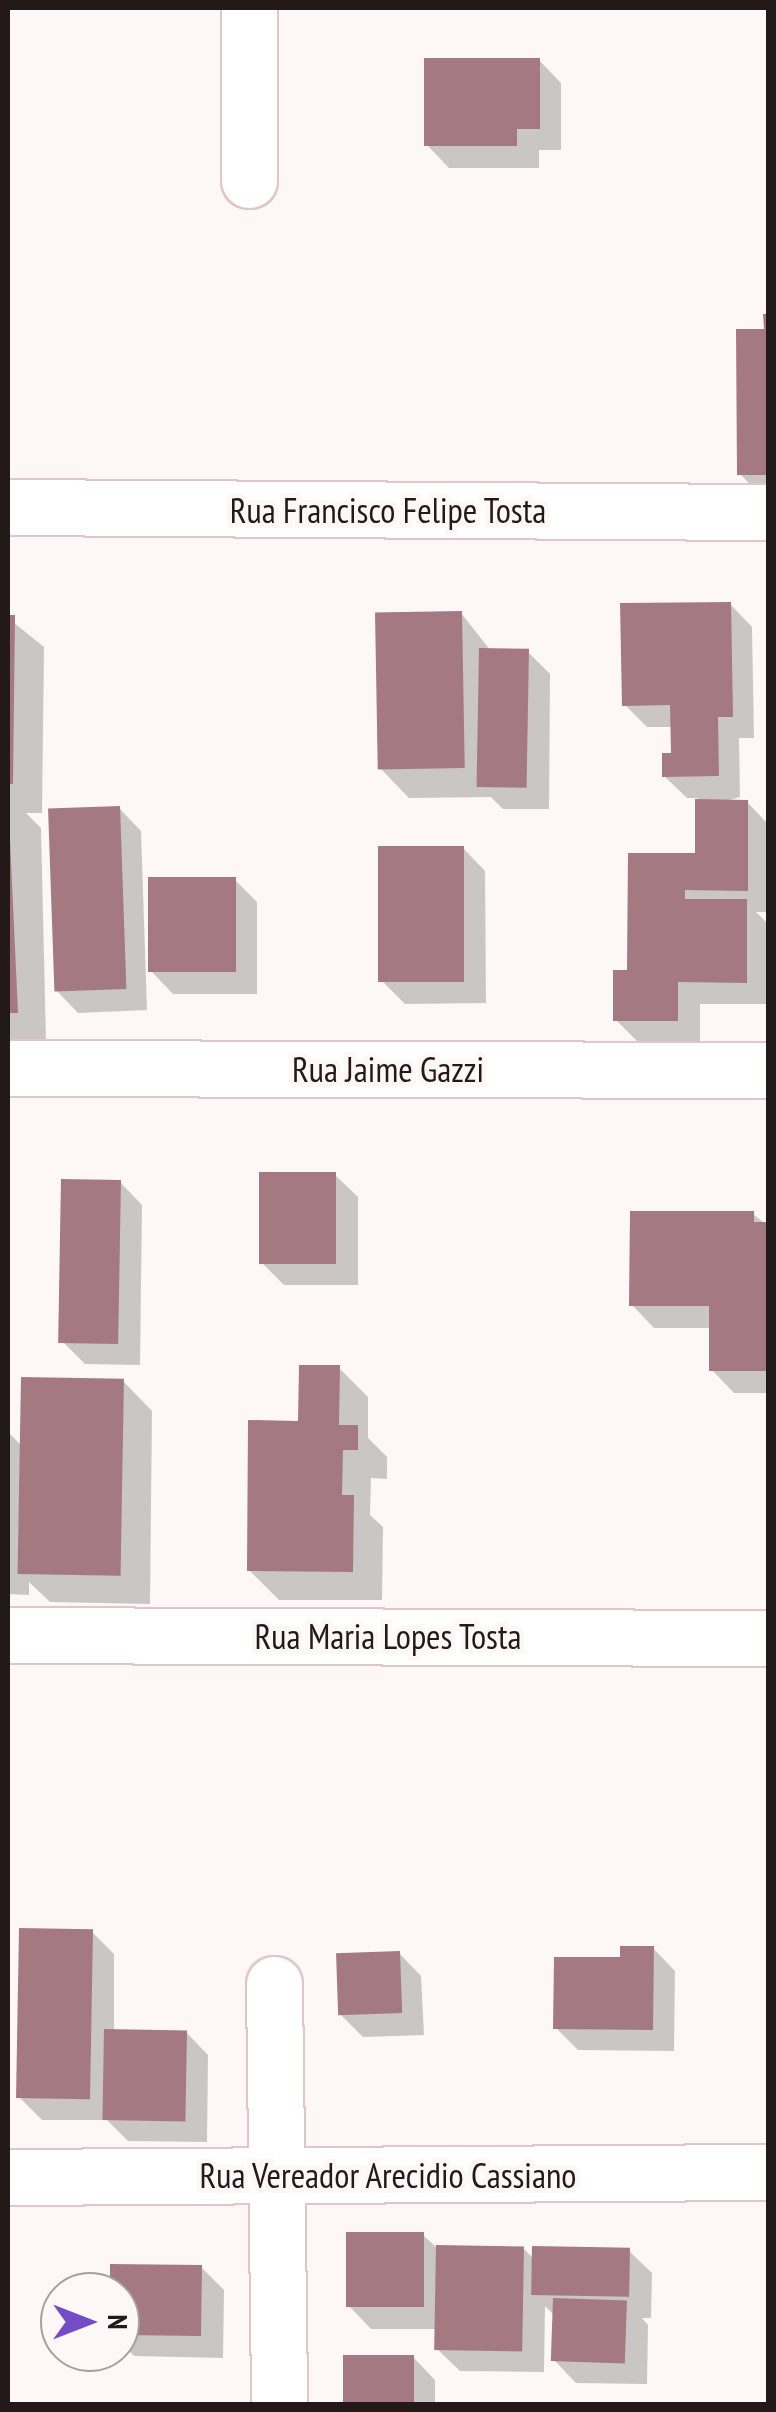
<!DOCTYPE html>
<style>
body{margin:0}
#map{position:relative;width:776px;height:2412px;overflow:hidden;background:#fdf8f7;font-family:"PT Sans Narrow",sans-serif}
div>[style]{position:absolute}
[style*='--x']{left:calc(var(--x)*1px);top:calc(var(--y)*1px);width:calc(var(--w)*1px);rotate:calc(var(--a)*1deg)}
.shadow>*{inset:0;background:#0003}
.building>*{inset:0;background:#a57981;transform-origin:0 0}
.roads{filter:drop-shadow(2px 0 #e0c7c5) drop-shadow(-2px 0 #e0c7c5) drop-shadow(0 2px #e0c7c5) drop-shadow(0 -2px #e0c7c5)}
.minor>*{height:55px;margin:-27.5px;padding:0 27.5px;transform-origin:27.5px;border-radius:27.5px;background:#fff}
.tertiary>*{height:55px;margin:-27.5px;padding:0 27.5px;transform-origin:27.5px;border-radius:27.5px;background:#fff}
span{translate:-50% -50%;white-space:nowrap;text-align:center;line-height:1.15;-webkit-text-stroke:10px #fdf8f7;paint-order:stroke}
.street-label{font-size:35px;color:#221918}
.frame{position:absolute;inset:0;border:10px solid #221918;pointer-events:none}
.north{position:absolute;left:40px;top:2272px;width:100px;height:100px;box-sizing:border-box;background:#fdf8f7;border:2px solid #a59f9e;border-radius:50%;rotate:90deg;font-size:28px;font-weight:700;line-height:40px;text-align:center;color:#221918}
.north::after{content:'';display:block;margin:auto;width:35px;height:45px;background:#744dc6;clip-path:polygon(50% 0,100% 100%,50% 72%,0 100%)}
</style>
<div id="map">
<div class="shadow">
<div style="clip-path:polygon(539px 60px,561px 83px,561px 150px,539px 150px,539px 168px,449px 168px,427px 145px)"></div>
<div style="clip-path:polygon(766px 317px,768px 317px,768px 503px,740px 474px)"></div>
<div style="clip-path:polygon(730px 604px,752px 627px,754px 738px,739px 738px,740px 797px,721px 802px,747px 802px,768px 824px,768px 912px,756px 912px,768px 924px,768px 1004px,700px 1004px,700px 1043px,638px 1042px,616px 1020px,629px 972px,698px 856px,698px 798px,687px 798px,664px 776px,674px 756px,673px 727px,647px 727px,625px 705px)"></div>
<div style="clip-path:polygon(461px 613px,491px 651px,528px 652px,550px 674px,549px 809px,503px 809px,491px 797px,409px 798px,380px 768px)"></div>
<div style="clip-path:polygon(8px 618px,44px 647px,42px 813px,26px 813px,41px 828px,46px 1042px,8px 1043px)"></div>
<div style="clip-path:polygon(119px 808px,141px 831px,147px 1010px,78px 1013px,56px 990px)"></div>
<div style="clip-path:polygon(463px 848px,485px 871px,486px 1003px,405px 1004px,382px 981px)"></div>
<div style="clip-path:polygon(235px 880px,257px 902px,257px 994px,173px 994px,151px 971px)"></div>
<div style="clip-path:polygon(335px 1175px,358px 1197px,358px 1285px,284px 1285px,262px 1263px)"></div>
<div style="clip-path:polygon(120px 1182px,142px 1205px,140px 1365px,85px 1364px,63px 1342px)"></div>
<div style="clip-path:polygon(753px 1214px,768px 1226px,768px 1393px,734px 1393px,712px 1370px,712px 1328px,654px 1328px,632px 1305px)"></div>
<div style="clip-path:polygon(339px 1368px,368px 1397px,368px 1438px,387px 1457px,387px 1479px,371px 1478px,370px 1515px,383px 1527px,382px 1600px,279px 1600px,249px 1570px)"></div>
<div style="clip-path:polygon(123px 1381px,152px 1411px,150px 1604px,50px 1602px,29px 1582px,29px 1595px,8px 1594px,8px 1432px,22px 1446px)"></div>
<div style="clip-path:polygon(92px 1932px,114px 1954px,114px 2032px,186px 2032px,208px 2055px,207px 2142px,128px 2141px,107px 2120px,42px 2120px,19px 2097px)"></div>
<div style="clip-path:polygon(653px 1948px,675px 1971px,674px 2051px,578px 2050px,556px 2028px,623px 1960px)"></div>
<div style="clip-path:polygon(399px 1953px,421px 1976px,424px 2035px,363px 2037px,341px 2015px)"></div>
<div style="clip-path:polygon(423px 2235px,436px 2247px,523px 2248px,534px 2259px,629px 2251px,652px 2273px,651px 2318px,642px 2318px,648px 2325px,647px 2384px,576px 2383px,554px 2360px,555px 2316px,545px 2306px,544px 2372px,460px 2371px,437px 2349px,438px 2329px,371px 2329px,349px 2306px)"></div>
<div style="clip-path:polygon(201px 2267px,224px 2290px,223px 2358px,134px 2356px,120px 2342px,120px 2292px,112px 2292px)"></div>
<div style="clip-path:polygon(345px 2357px,413px 2357px,435px 2380px,435px 2404px,345px 2404px)"></div>
</div>
<div class="building">
<div style="clip-path:polygon(424px 58px,540px 58px,540px 129px,517px 129px,517px 146px,424px 146px)"></div>
<div style="clip-path:polygon(763px 314px,768px 314px,768px 475px,737px 475px,736px 329px,764px 329px)"></div>
<div style="clip-path:polygon(731px 602px,733px 717px,718px 717px,719px 776px,662px 777px,662px 753px,671px 753px,670px 705px,622px 706px,620px 603px)"></div>
<div style="left:462px;top:611px;width:157px;height:87px;rotate:89deg"></div>
<div style="clip-path:polygon(8px 615px,15px 615px,13px 784px,8px 784px)"></div>
<div style="left:479px;top:648px;width:50px;height:139px;rotate:1deg"></div>
<div style="clip-path:polygon(8px 796px,18px 1013px,8px 1013px)"></div>
<div style="clip-path:polygon(695px 799px,748px 800px,748px 891px,685px 890px,685px 899px,747px 899px,747px 983px,678px 982px,678px 1021px,613px 1021px,613px 970px,627px 970px,628px 853px,695px 853px)"></div>
<div style="left:120px;top:806px;width:183px;height:72px;rotate:88deg"></div>
<div style="left:464px;top:846px;width:136px;height:86px;rotate:90deg"></div>
<div style="left:148px;top:877px;width:88px;height:95px"></div>
<div style="left:259px;top:1172px;width:77px;height:92px"></div>
<div style="left:61px;top:1179px;width:60px;height:164px;rotate:1deg"></div>
<div style="clip-path:polygon(630px 1211px,754px 1211px,754px 1222px,768px 1222px,767px 1371px,709px 1371px,709px 1306px,629px 1306px)"></div>
<div style="clip-path:polygon(299px 1365px,340px 1365px,339px 1425px,358px 1425px,358px 1450px,343px 1450px,342px 1495px,354px 1495px,353px 1572px,247px 1571px,248px 1420px,298px 1421px)"></div>
<div style="left:21px;top:1377px;width:103px;height:197px;rotate:1deg"></div>
<div style="left:19px;top:1928px;width:74px;height:170px;rotate:1deg"></div>
<div style="clip-path:polygon(620px 1946px,654px 1946px,653px 2030px,553px 2029px,554px 1957px,620px 1957px)"></div>
<div style="left:400px;top:1951px;width:62px;height:64px;rotate:88deg"></div>
<div style="left:104px;top:2029px;width:83px;height:91px;rotate:1deg"></div>
<div style="left:346px;top:2232px;width:78px;height:75px"></div>
<div style="left:436px;top:2245px;width:88px;height:105px;rotate:1deg"></div>
<div style="left:532px;top:2246px;width:98px;height:49px;rotate:1deg"></div>
<div style="clip-path:polygon(110px 2264px,202px 2265px,201px 2336px,120px 2335px,120px 2292px,110px 2292px)"></div>
<div style="left:553px;top:2298px;width:74px;height:63px;rotate:2deg"></div>
<div style="left:343px;top:2355px;width:71px;height:49px"></div>
</div>
<div class="roads">
<div class="minor">
<div style="--x:249;--y:8;--w:172;--a:90"></div>
<div style="--x:8;--y:507;--w:760;--a:0.38"></div>
<div style="--x:8;--y:1068;--w:760;--a:0.15"></div>
<div style="--x:8;--y:1635;--w:760;--a:0.23"></div>
<div style="--x:274;--y:1984;--w:420;--a:89.3"></div>
</div>
<div class="tertiary">
<div style="--x:8;--y:2177;--w:760;--a:-0.38"></div>
</div>
</div>
<div class="street-label">
<span style="left:388px;top:510px">Rua Francisco Felipe Tosta</span>
<span style="left:388px;top:1069px">Rua Jaime Gazzi</span>
<span style="left:388px;top:1636px">Rua Maria Lopes Tosta</span>
<span style="left:388px;top:2175px">Rua Vereador Arecidio Cassiano</span>
</div>
<div class="frame"></div>
<div class="north">N</div>
</div>
